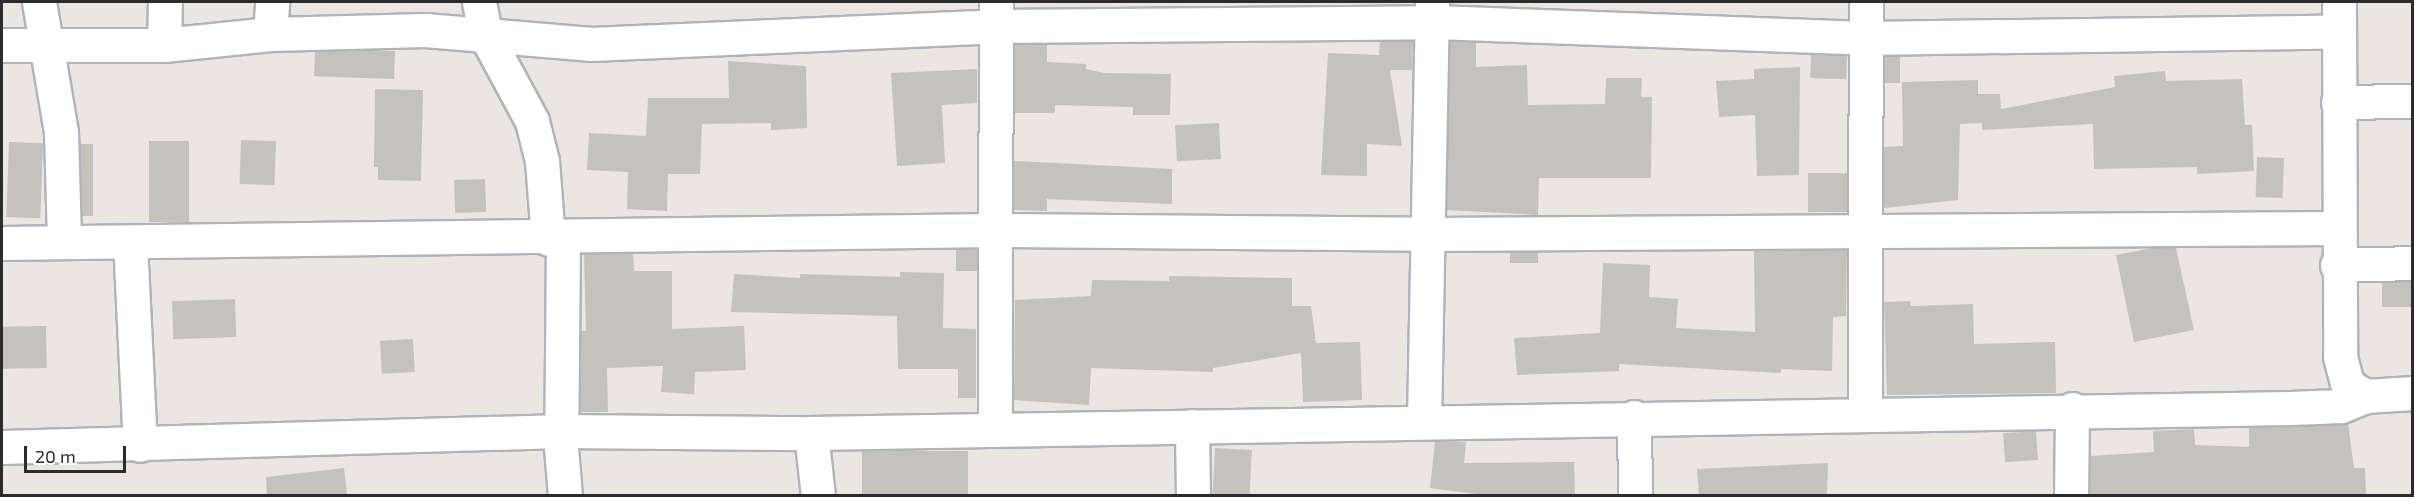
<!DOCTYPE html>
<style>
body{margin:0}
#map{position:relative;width:2414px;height:497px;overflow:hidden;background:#ece6e0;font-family:"Exo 2",sans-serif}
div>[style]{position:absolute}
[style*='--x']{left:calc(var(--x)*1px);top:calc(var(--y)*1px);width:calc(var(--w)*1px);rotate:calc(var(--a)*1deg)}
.building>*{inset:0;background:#c5c1bb;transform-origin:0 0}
.roads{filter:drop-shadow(2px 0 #b0b3bb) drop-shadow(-2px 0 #b0b3bb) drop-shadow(0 2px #b0b3bb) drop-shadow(0 -2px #b0b3bb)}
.minor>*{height:33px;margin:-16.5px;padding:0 16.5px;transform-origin:16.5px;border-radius:16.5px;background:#fff}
span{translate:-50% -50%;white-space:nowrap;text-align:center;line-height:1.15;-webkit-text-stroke:5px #fff;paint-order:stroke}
.frame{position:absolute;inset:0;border:3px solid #2c2c2c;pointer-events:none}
.scale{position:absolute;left:24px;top:446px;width:102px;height:27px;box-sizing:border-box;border:3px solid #2c2c2c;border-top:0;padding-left:8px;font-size:18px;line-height:21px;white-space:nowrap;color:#2c2c2c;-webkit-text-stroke:4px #fff;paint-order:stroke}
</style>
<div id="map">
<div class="building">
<div style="clip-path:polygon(1380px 41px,1413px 41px,1412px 70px,1390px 70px,1402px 146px,1367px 144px,1367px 176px,1321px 175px,1328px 53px,1379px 55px)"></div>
<div style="clip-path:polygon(1450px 41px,1476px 42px,1476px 67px,1527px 65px,1528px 105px,1605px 104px,1606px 78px,1642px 78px,1641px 97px,1652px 97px,1651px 178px,1539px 178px,1538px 215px,1447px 210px)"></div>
<div style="clip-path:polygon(1047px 44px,1047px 62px,1086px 64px,1086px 69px,1104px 73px,1171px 74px,1170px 115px,1133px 115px,1133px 107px,1055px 105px,1055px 113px,1014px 113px,1015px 45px)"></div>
<div style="left:395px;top:51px;width:28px;height:80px;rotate:92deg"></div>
<div style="left:1811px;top:55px;width:36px;height:23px;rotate:2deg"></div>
<div style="left:1885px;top:56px;width:15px;height:27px"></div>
<div style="clip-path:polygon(728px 61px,806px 66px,807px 128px,771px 130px,771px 123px,702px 124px,700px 174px,668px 174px,667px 211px,627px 209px,628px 172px,587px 170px,589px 133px,646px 136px,648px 98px,729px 98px)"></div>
<div style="clip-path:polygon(1800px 67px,1799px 175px,1757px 176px,1755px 115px,1719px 117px,1716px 81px,1754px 79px,1754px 69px)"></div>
<div style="clip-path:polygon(977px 69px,977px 103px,942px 105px,945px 163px,897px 166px,891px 73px)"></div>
<div style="clip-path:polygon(2165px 71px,2166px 81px,2242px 79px,2245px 125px,2252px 125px,2254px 171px,2197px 174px,2197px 167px,2094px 169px,2093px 124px,1982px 130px,1982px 123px,1960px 124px,1958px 200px,1884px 208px,1884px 147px,1903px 146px,1902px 82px,1978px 80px,1978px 94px,2000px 94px,2001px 109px,2115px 87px,2114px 76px)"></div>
<div style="clip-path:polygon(375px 89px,423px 90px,421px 181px,378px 180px,378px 167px,374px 167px)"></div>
<div style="left:1219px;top:123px;width:36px;height:44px;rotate:87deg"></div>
<div style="left:241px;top:140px;width:35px;height:44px;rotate:2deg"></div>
<div style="left:149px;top:141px;width:40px;height:81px"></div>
<div style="left:9px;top:142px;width:34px;height:75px;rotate:2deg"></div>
<div style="left:80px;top:144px;width:13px;height:72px"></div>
<div style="left:2257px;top:157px;width:27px;height:40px;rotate:2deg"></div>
<div style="clip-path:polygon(1014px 161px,1172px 169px,1172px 204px,1047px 199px,1047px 211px,1014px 210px)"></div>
<div style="left:1847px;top:173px;width:39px;height:39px;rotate:90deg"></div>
<div style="left:485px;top:179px;width:33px;height:31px;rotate:88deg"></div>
<div style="clip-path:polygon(2153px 248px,2176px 248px,2194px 330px,2134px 342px,2116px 255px)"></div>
<div style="left:956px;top:249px;width:21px;height:22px"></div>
<div style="clip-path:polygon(1847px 250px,1846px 316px,1833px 317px,1832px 371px,1781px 369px,1781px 373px,1619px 364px,1619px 371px,1517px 375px,1514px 338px,1600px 333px,1603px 263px,1650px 265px,1649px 297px,1678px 299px,1676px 328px,1755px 332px,1754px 251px)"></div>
<div style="left:1510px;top:252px;width:28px;height:11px"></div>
<div style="clip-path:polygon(633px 253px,634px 271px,672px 271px,672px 329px,744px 326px,746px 370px,695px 372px,694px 394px,661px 392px,663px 366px,607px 368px,608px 412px,580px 412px,581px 331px,586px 331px,584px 254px)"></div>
<div style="clip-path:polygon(900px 272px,944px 273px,943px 328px,976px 329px,976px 398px,958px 398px,958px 369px,898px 369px,897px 316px,731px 312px,734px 274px,800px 278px,800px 274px,900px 277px)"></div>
<div style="clip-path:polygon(1169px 276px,1292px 278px,1292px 306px,1311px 306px,1316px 343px,1360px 342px,1362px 400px,1303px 402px,1301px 353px,1213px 368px,1213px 372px,1091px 368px,1089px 405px,1014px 400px,1015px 300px,1091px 296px,1092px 280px,1169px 281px)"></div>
<div style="left:2412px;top:282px;width:25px;height:30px;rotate:90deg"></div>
<div style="left:235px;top:299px;width:38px;height:63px;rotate:88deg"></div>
<div style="clip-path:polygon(1910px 301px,1911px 306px,1973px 304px,1974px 344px,2055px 342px,2056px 393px,1887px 395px,1884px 302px)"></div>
<div style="left:46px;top:326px;width:42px;height:44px;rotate:89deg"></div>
<div style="left:413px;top:339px;width:33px;height:33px;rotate:87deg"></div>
<div style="clip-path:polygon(2348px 423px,2354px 468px,2365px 468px,2366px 495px,2090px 495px,2090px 456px,2154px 452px,2153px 431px,2194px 429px,2195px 445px,2249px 447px,2249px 427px)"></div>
<div style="left:2036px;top:431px;width:29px;height:33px;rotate:86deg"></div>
<div style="clip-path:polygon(1435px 441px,1466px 442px,1464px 463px,1574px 462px,1575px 495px,1484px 495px,1430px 488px)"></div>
<div style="left:1215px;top:448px;width:37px;height:47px;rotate:3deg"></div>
<div style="left:862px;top:451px;width:106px;height:44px"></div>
<div style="clip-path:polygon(1828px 463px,1827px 495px,1699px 495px,1697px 469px)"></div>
<div style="clip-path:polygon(344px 468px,347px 495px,267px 495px,266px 477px)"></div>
</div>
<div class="roads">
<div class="minor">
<div style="--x:39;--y:2;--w:132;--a:80.4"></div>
<div style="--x:61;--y:132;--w:110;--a:88.4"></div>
<div style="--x:479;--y:2;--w:33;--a:79"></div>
<div style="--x:485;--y:34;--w:99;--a:61.6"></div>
<div style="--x:532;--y:121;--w:41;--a:76"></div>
<div style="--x:542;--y:161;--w:78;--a:85.6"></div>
<div style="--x:2339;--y:2;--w:355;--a:89.8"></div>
<div style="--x:2340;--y:357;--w:27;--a:75"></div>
<div style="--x:2347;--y:383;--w:11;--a:41"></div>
<div style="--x:2355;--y:390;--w:13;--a:29"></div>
<div style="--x:2366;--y:396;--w:46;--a:-3.7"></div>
<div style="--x:270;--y:34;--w:32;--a:-86"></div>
<div style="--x:2;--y:45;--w:162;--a:0"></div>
<div style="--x:164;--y:45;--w:107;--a:-5.9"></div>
<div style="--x:270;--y:34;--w:155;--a:-1.5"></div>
<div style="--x:425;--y:30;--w:167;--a:4.8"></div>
<div style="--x:591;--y:44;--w:405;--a:-2.5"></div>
<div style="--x:996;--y:26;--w:437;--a:-0.5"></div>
<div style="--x:1433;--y:22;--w:433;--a:2.1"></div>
<div style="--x:1866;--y:38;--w:473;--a:-0.8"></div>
<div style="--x:164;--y:45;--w:43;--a:-88.7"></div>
<div style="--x:2338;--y:102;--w:74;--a:-0.8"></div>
<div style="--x:563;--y:237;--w:211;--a:90.5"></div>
<div style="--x:561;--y:448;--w:48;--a:85.2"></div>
<div style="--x:130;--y:242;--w:203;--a:87.2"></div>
<div style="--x:2;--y:243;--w:993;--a:-0.75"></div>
<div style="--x:995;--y:230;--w:431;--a:0.5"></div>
<div style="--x:1426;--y:234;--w:911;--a:-0.38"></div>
<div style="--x:2337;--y:265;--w:75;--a:-1.5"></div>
<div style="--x:1865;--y:413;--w:411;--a:-89.9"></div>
<div style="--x:1634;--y:417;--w:79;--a:89.3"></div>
<div style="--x:1424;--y:421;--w:419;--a:-88.9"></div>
<div style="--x:1192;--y:426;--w:70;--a:89.2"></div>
<div style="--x:995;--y:430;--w:428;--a:-89.9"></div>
<div style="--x:811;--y:433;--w:63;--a:83.7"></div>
<div style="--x:2;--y:447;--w:559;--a:-1.64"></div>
<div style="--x:561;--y:431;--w:250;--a:0.5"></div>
<div style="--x:811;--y:433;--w:1479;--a:-0.97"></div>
<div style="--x:2290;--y:408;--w:51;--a:-2.2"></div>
<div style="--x:2341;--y:406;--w:27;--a:-22"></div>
<div style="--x:2071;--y:496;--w:87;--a:-89.3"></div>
</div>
</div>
<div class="frame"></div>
<div class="scale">20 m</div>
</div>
